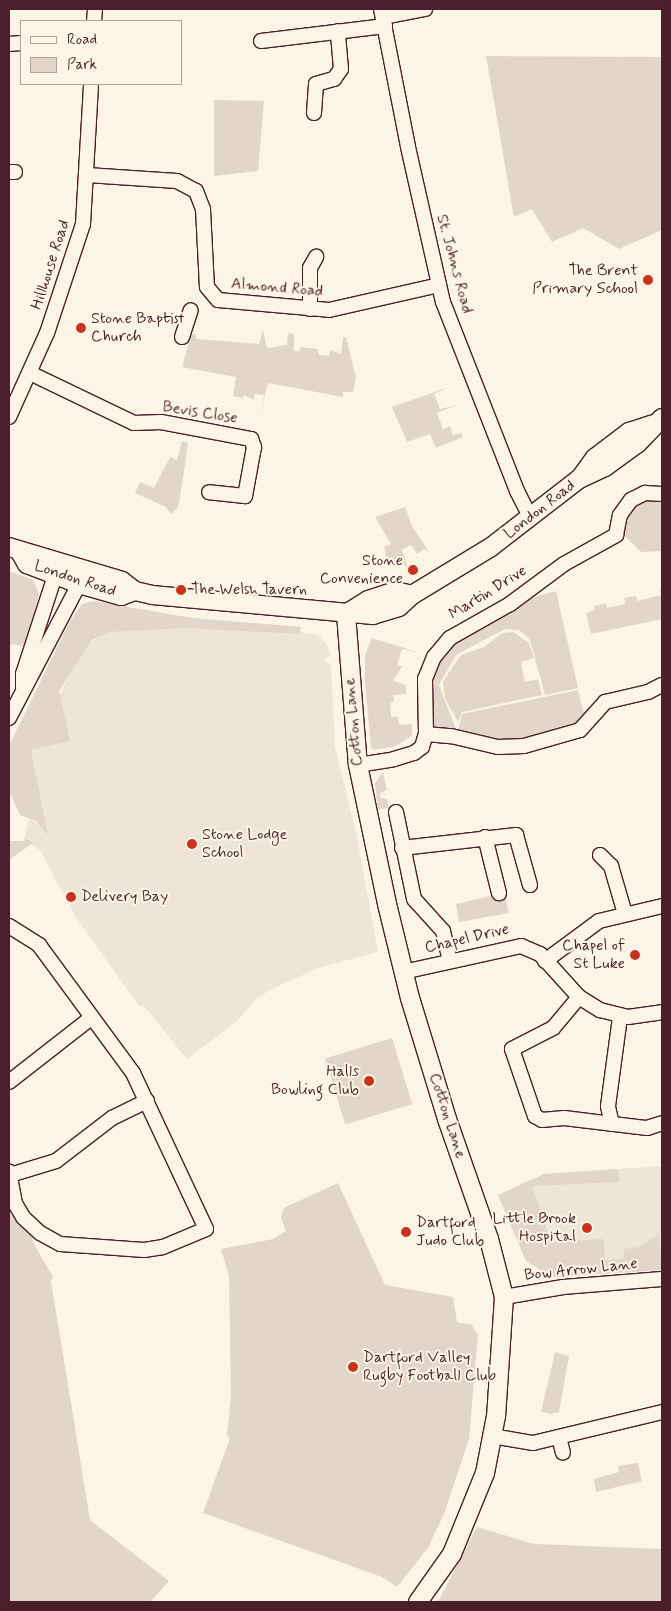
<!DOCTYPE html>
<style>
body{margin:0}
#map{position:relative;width:671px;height:1611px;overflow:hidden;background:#fcf5e5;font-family:Mynerve,sans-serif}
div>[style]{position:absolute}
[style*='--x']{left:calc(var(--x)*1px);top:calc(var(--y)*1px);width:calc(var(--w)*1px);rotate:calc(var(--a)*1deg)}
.built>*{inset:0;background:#eee5d7}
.green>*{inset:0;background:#e2d5ca;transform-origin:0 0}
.roads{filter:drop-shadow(1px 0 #4a1f2b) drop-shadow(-1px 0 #4a1f2b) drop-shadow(0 1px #4a1f2b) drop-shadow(0 -1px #4a1f2b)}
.minor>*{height:14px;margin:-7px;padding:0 7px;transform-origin:7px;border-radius:7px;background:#fcf5e5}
.major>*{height:18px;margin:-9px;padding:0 9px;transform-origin:9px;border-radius:9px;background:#fcf5e5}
.dots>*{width:14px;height:14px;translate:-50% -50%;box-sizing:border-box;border:2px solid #fcf5e5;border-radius:50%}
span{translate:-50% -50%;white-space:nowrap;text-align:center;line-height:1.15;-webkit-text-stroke:4px #fcf5e5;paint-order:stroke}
.street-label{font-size:16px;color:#4a1f2b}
.poi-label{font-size:16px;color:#4a1f2b}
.right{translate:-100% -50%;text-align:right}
.left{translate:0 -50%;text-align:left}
.frame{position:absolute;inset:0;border:10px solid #4a1f2b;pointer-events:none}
.legend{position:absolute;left:20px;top:20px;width:162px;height:65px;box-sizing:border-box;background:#fcf5e5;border:1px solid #b59f9b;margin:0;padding:6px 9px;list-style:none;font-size:15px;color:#4a1f2b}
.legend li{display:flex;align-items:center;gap:10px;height:25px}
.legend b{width:25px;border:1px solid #b59f9b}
</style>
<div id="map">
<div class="built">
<div style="clip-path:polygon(185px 628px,301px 632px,318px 635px,327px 645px,331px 656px,323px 660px,331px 665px,335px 747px,356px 832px,378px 952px,318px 968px,270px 990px,256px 999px,235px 1023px,187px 1059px,145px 1007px,139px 1006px,77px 919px,40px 850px,24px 841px,29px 818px,43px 828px,30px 753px,84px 647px,107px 632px)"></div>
<div style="clip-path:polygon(662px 1166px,662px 1270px,552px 1277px,526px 1261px,498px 1195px,544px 1174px)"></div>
</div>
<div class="green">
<div style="clip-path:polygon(486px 56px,662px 57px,662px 230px,619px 249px,583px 228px,552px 242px,532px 209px,514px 217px)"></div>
<div style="clip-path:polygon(214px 100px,264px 101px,258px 171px,214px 176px)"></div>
<div style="clip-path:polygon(263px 330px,267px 348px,287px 345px,288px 333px,294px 334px,294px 351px,300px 351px,300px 347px,317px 349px,319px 355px,329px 356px,330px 350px,341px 354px,343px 337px,346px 337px,356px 377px,353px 392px,343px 392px,343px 397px,268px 383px,261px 412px,264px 395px,255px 394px,254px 400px,244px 395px,243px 398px,233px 396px,236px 377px,182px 367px,191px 334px,196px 334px,196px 339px,259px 344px)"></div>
<div style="clip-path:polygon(449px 387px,434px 394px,440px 409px,458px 405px,437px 413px,443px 429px,450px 426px,453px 435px,461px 433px,463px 437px,436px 448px,430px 434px,407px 442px,392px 407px)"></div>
<div style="clip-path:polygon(182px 441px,188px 443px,181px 492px,178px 507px,171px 514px,166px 507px,135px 493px,140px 482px,154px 488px,170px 457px,177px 460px)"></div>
<div style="clip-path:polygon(662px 498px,662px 551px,641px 552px,625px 536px,623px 528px,629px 506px,634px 501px)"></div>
<div style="clip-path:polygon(405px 507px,412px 526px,429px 552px,424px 549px,417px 554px,411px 545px,402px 550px,409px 571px,403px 563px,388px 562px,384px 547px,391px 544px,375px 517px)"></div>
<div style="clip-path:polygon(9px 571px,33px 580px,39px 594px,27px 642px,23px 646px,11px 644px,9px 649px)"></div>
<div style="clip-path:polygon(660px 590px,662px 590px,662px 619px,591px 634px,586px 613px,595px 610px,594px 606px,606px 603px,607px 608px,625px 604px,624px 598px,636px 596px,637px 601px,661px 595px)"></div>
<div style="clip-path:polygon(556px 591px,578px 688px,545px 695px,530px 640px,519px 630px,505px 629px,456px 655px,439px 685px,456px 729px,432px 727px,429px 695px,433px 670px,450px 645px,524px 600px)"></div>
<div style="clip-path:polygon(94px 601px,192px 618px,301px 627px,300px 634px,185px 628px,110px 632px,92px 640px,59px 691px,70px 741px,31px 750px,48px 835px,36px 821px,20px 815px,9px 791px,9px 746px,70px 621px,82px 604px)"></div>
<div style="clip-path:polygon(513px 632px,528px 642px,534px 658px,521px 662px,525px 682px,538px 679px,542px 695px,462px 712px,458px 722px,445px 698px,443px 681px,461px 655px,484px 647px,502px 633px)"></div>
<div style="clip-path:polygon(372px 638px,423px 654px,402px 649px,397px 665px,402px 666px,393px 681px,406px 685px,406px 694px,393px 695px,394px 702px,390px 703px,391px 717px,398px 717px,399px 725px,412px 724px,412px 736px,396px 746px,375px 750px,371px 748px,365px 681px,365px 655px)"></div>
<div style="clip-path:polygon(578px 690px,583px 711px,590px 717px,582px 725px,513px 744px,457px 734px,462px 714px)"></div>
<div style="clip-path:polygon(383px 772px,387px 790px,380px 793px,380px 798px,387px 799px,389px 808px,378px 809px,375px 783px)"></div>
<div style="clip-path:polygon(25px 838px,33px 843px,9px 860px,9px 841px,24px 841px)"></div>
<div style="clip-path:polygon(504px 893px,509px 913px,459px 922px,456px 904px)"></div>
<div style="left:392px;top:1038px;width:69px;height:70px;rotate:73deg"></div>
<div style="clip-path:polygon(618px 1169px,619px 1182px,532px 1186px,551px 1242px,604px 1239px,605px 1260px,624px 1259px,624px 1249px,640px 1247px,659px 1234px,662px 1270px,552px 1277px,526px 1261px,498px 1195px,544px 1174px)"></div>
<div style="clip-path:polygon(338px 1183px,385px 1285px,453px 1297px,457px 1322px,472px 1325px,478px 1335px,469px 1439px,444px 1514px,428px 1548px,397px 1587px,382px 1577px,203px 1513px,230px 1438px,227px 1435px,231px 1398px,229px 1276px,221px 1249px,273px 1239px,286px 1231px,281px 1218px,284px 1208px)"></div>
<div style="clip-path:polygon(9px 1212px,31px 1233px,34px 1244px,53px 1277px,51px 1281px,90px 1520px,169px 1581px,150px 1602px,9px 1602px)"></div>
<div style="clip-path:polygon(555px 1352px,569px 1356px,559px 1412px,551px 1414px,541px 1412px)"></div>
<div style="clip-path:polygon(638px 1463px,642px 1481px,596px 1492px,594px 1479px,619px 1472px,618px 1466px)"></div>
<div style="clip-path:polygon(477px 1527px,534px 1544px,662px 1549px,662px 1602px,431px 1602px,439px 1600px)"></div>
</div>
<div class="roads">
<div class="minor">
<div style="--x:381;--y:9;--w:141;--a:78.9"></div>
<div style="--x:408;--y:147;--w:159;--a:77.3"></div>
<div style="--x:443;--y:302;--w:203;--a:68.6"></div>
<div style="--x:517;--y:491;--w:29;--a:63"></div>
<div style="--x:383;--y:17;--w:43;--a:-10.8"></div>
<div style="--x:94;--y:21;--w:12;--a:-85"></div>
<div style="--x:261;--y:41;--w:125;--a:-6.9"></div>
<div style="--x:9;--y:44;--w:12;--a:-5"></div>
<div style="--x:314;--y:113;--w:29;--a:-86"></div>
<div style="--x:316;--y:84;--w:19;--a:-16"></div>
<div style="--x:334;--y:79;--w:12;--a:-55"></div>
<div style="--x:341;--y:69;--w:38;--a:-95"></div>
<div style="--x:9;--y:172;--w:6;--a:0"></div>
<div style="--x:87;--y:175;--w:90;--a:3.8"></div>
<div style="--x:177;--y:181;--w:21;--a:28"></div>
<div style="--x:196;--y:191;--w:19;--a:69"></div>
<div style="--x:203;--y:209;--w:78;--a:87.1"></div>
<div style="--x:207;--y:287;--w:17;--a:50"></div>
<div style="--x:218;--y:300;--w:111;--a:5.1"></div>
<div style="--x:329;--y:310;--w:113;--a:-12.8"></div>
<div style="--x:310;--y:309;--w:41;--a:-90"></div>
<div style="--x:310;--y:268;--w:13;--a:-61"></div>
<div style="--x:182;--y:337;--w:28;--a:-72"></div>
<div style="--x:30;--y:373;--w:115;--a:25.7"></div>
<div style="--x:134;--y:423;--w:27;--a:-2"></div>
<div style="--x:161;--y:422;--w:92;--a:10.7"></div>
<div style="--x:251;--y:439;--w:9;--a:69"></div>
<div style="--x:254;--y:447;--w:50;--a:100.4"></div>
<div style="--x:245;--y:496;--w:36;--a:-174"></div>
<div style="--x:9;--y:417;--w:92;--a:-65.7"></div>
<div style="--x:47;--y:333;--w:115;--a:-71.7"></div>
<div style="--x:83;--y:224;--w:140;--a:-86.7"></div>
<div style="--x:23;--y:687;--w:13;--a:-90"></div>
<div style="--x:23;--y:674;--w:114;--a:-72"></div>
<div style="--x:9;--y:718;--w:151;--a:-62.4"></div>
<div style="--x:79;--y:584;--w:10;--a:-90"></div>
<div style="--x:426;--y:734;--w:25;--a:5"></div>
<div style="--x:451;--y:736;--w:48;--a:13.2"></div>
<div style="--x:498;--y:747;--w:26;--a:-2"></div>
<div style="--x:524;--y:746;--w:58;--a:-15.9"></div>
<div style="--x:580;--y:730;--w:38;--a:-48"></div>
<div style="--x:605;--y:702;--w:44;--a:-13.1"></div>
<div style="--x:648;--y:692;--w:16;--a:-27"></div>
<div style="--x:358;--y:765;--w:36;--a:-9"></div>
<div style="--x:394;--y:759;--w:21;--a:-17"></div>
<div style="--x:414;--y:753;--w:10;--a:-37"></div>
<div style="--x:422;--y:747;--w:15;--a:-74"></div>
<div style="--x:426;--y:733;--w:54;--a:-91.1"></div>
<div style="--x:425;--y:679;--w:24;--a:-68"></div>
<div style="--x:434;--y:657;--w:25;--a:-50"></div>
<div style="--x:450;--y:638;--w:69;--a:-29.5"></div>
<div style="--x:510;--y:604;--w:67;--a:-36.5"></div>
<div style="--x:564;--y:564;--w:60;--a:-29.1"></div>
<div style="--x:616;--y:535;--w:20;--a:-79"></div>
<div style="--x:620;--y:515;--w:19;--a:-54"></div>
<div style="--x:631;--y:500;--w:16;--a:-27"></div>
<div style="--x:645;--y:493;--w:17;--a:3"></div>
<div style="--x:396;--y:812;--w:89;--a:78.3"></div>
<div style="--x:414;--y:899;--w:43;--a:47.8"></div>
<div style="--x:443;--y:931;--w:31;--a:77"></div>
<div style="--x:485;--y:837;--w:58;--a:76"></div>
<div style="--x:402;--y:848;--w:115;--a:-6.5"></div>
<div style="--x:516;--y:835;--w:52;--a:74.4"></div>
<div style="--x:600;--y:855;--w:16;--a:45"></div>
<div style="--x:611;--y:866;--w:50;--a:73.7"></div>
<div style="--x:9;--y:926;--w:36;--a:32"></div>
<div style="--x:39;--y:945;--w:159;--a:53.7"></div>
<div style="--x:133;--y:1073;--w:172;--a:64.9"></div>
<div style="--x:206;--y:1229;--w:47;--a:157.3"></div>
<div style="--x:163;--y:1247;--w:19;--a:171"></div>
<div style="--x:144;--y:1250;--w:84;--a:-175.9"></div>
<div style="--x:60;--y:1244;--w:23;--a:-151"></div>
<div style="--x:40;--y:1233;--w:23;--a:-137"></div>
<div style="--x:23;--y:1217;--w:16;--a:-120"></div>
<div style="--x:15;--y:1203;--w:32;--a:-101"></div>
<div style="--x:545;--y:961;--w:67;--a:-36.5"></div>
<div style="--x:599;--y:921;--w:65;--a:-13.4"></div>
<div style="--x:403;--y:972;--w:121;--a:-12.4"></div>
<div style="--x:521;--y:946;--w:21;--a:23"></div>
<div style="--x:540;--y:954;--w:58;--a:47.8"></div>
<div style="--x:579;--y:997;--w:25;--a:32"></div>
<div style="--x:600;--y:1010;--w:29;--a:14"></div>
<div style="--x:628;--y:1017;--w:34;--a:-8"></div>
<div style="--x:579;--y:997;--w:40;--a:130"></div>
<div style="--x:553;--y:1028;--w:46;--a:152.9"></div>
<div style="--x:512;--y:1049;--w:71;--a:71.1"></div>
<div style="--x:535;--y:1116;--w:8;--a:30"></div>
<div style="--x:542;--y:1120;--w:22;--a:-5"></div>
<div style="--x:564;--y:1118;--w:84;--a:6.9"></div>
<div style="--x:647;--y:1128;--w:16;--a:-18"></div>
<div style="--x:9;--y:1082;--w:104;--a:-38"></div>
<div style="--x:612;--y:1124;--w:18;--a:-103"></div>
<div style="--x:608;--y:1106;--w:90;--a:-82.3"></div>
<div style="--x:10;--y:1175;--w:48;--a:-16.9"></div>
<div style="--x:56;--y:1161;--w:71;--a:-37.5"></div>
<div style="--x:112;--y:1118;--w:39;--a:-26"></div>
<div style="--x:504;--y:1297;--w:60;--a:-9.6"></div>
<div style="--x:563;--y:1287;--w:99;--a:-4.6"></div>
<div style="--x:492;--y:1436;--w:42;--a:9.7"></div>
<div style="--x:533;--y:1443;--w:133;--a:-13.5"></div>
<div style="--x:559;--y:1437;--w:16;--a:76"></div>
</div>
<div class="major">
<div style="--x:581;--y:477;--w:24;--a:-54"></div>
<div style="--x:595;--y:458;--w:43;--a:-37.4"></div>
<div style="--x:629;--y:432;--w:25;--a:-18"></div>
<div style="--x:9;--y:547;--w:118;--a:16.7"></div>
<div style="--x:122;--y:581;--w:16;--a:38"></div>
<div style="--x:135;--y:591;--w:17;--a:13"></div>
<div style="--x:152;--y:595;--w:222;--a:5.2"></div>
<div style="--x:373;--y:615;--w:27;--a:-17"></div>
<div style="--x:399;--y:607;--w:18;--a:-43"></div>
<div style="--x:412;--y:595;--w:92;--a:-31.3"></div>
<div style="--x:491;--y:547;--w:111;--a:-37.7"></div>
<div style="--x:579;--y:479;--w:29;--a:-25"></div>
<div style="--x:605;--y:467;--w:39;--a:-36"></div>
<div style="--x:637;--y:444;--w:36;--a:-46"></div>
<div style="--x:20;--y:552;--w:14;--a:60"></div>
<div style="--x:27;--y:564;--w:56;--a:21"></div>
<div style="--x:79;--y:584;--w:44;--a:15.9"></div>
<div style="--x:121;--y:596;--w:15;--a:-20"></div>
<div style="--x:346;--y:614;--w:151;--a:85.5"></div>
<div style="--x:358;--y:765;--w:142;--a:78.2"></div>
<div style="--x:387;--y:904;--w:97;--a:76.3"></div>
<div style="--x:410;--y:998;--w:127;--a:73"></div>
<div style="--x:447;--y:1119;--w:127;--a:70.7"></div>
<div style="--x:489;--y:1239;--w:60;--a:75.5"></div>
<div style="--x:504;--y:1297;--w:119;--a:93.8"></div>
<div style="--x:496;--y:1416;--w:58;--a:100.9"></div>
<div style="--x:485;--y:1473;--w:87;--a:112.2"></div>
<div style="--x:452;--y:1554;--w:59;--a:125.3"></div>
<div style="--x:346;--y:614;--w:26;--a:-32"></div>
<div style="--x:368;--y:600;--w:28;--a:-18"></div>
<div style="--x:395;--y:591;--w:17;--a:13"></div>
</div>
</div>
<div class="dots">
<div style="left:648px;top:280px;background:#c8321e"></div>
<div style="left:81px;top:328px;background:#c8321e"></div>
<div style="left:413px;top:570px;background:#c8321e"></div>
<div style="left:181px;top:590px;background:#c8321e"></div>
<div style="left:192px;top:844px;background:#c8321e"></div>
<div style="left:71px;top:897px;background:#c8321e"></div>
<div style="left:635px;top:955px;background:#c8321e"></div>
<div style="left:369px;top:1081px;background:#c8321e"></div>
<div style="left:587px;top:1228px;background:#c8321e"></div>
<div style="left:406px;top:1232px;background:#c8321e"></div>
<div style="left:353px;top:1367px;background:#c8321e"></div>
</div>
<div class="street-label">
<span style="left:454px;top:264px;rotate:75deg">St. Johns Road</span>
<span style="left:51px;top:265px;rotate:-72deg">Hillhouse Road</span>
<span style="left:277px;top:288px;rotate:5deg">Almond Road</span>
<span style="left:200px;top:413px;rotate:9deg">Bevis Close</span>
<span style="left:540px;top:510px;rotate:-38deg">London Road</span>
<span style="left:75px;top:579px;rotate:18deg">London Road</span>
<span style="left:488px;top:593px;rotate:-32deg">Martin Drive</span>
<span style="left:354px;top:722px;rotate:-95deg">Cotton Lane</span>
<span style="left:467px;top:939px;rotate:-13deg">Chapel Drive</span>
<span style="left:447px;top:1116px;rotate:72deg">Cotton Lane</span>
<span style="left:581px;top:1270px;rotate:-6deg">Bow Arrow Lane</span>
</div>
<div class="poi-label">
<span class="right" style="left:638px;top:280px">The Brent<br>Primary School</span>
<span class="left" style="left:91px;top:328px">Stone Baptist<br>Church</span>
<span class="right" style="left:403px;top:570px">Stone<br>Convenience</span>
<span class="left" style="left:191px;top:590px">The Welsh Tavern</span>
<span class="left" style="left:202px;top:844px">Stone Lodge<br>School</span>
<span class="left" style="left:81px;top:897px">Delivery Bay</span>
<span class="right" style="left:625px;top:955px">Chapel of<br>St Luke</span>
<span class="right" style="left:359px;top:1081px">Halls<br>Bowling Club</span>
<span class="right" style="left:576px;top:1228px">Little Brook<br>Hospital</span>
<span class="left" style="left:416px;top:1232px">Dartford<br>Judo Club</span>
<span class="left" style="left:363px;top:1367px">Dartford Valley<br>Rugby Football Club</span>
</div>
<div class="frame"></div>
<ul class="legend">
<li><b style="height:6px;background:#fcf5e5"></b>Road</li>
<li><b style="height:14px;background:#e2d5ca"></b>Park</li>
</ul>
</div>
